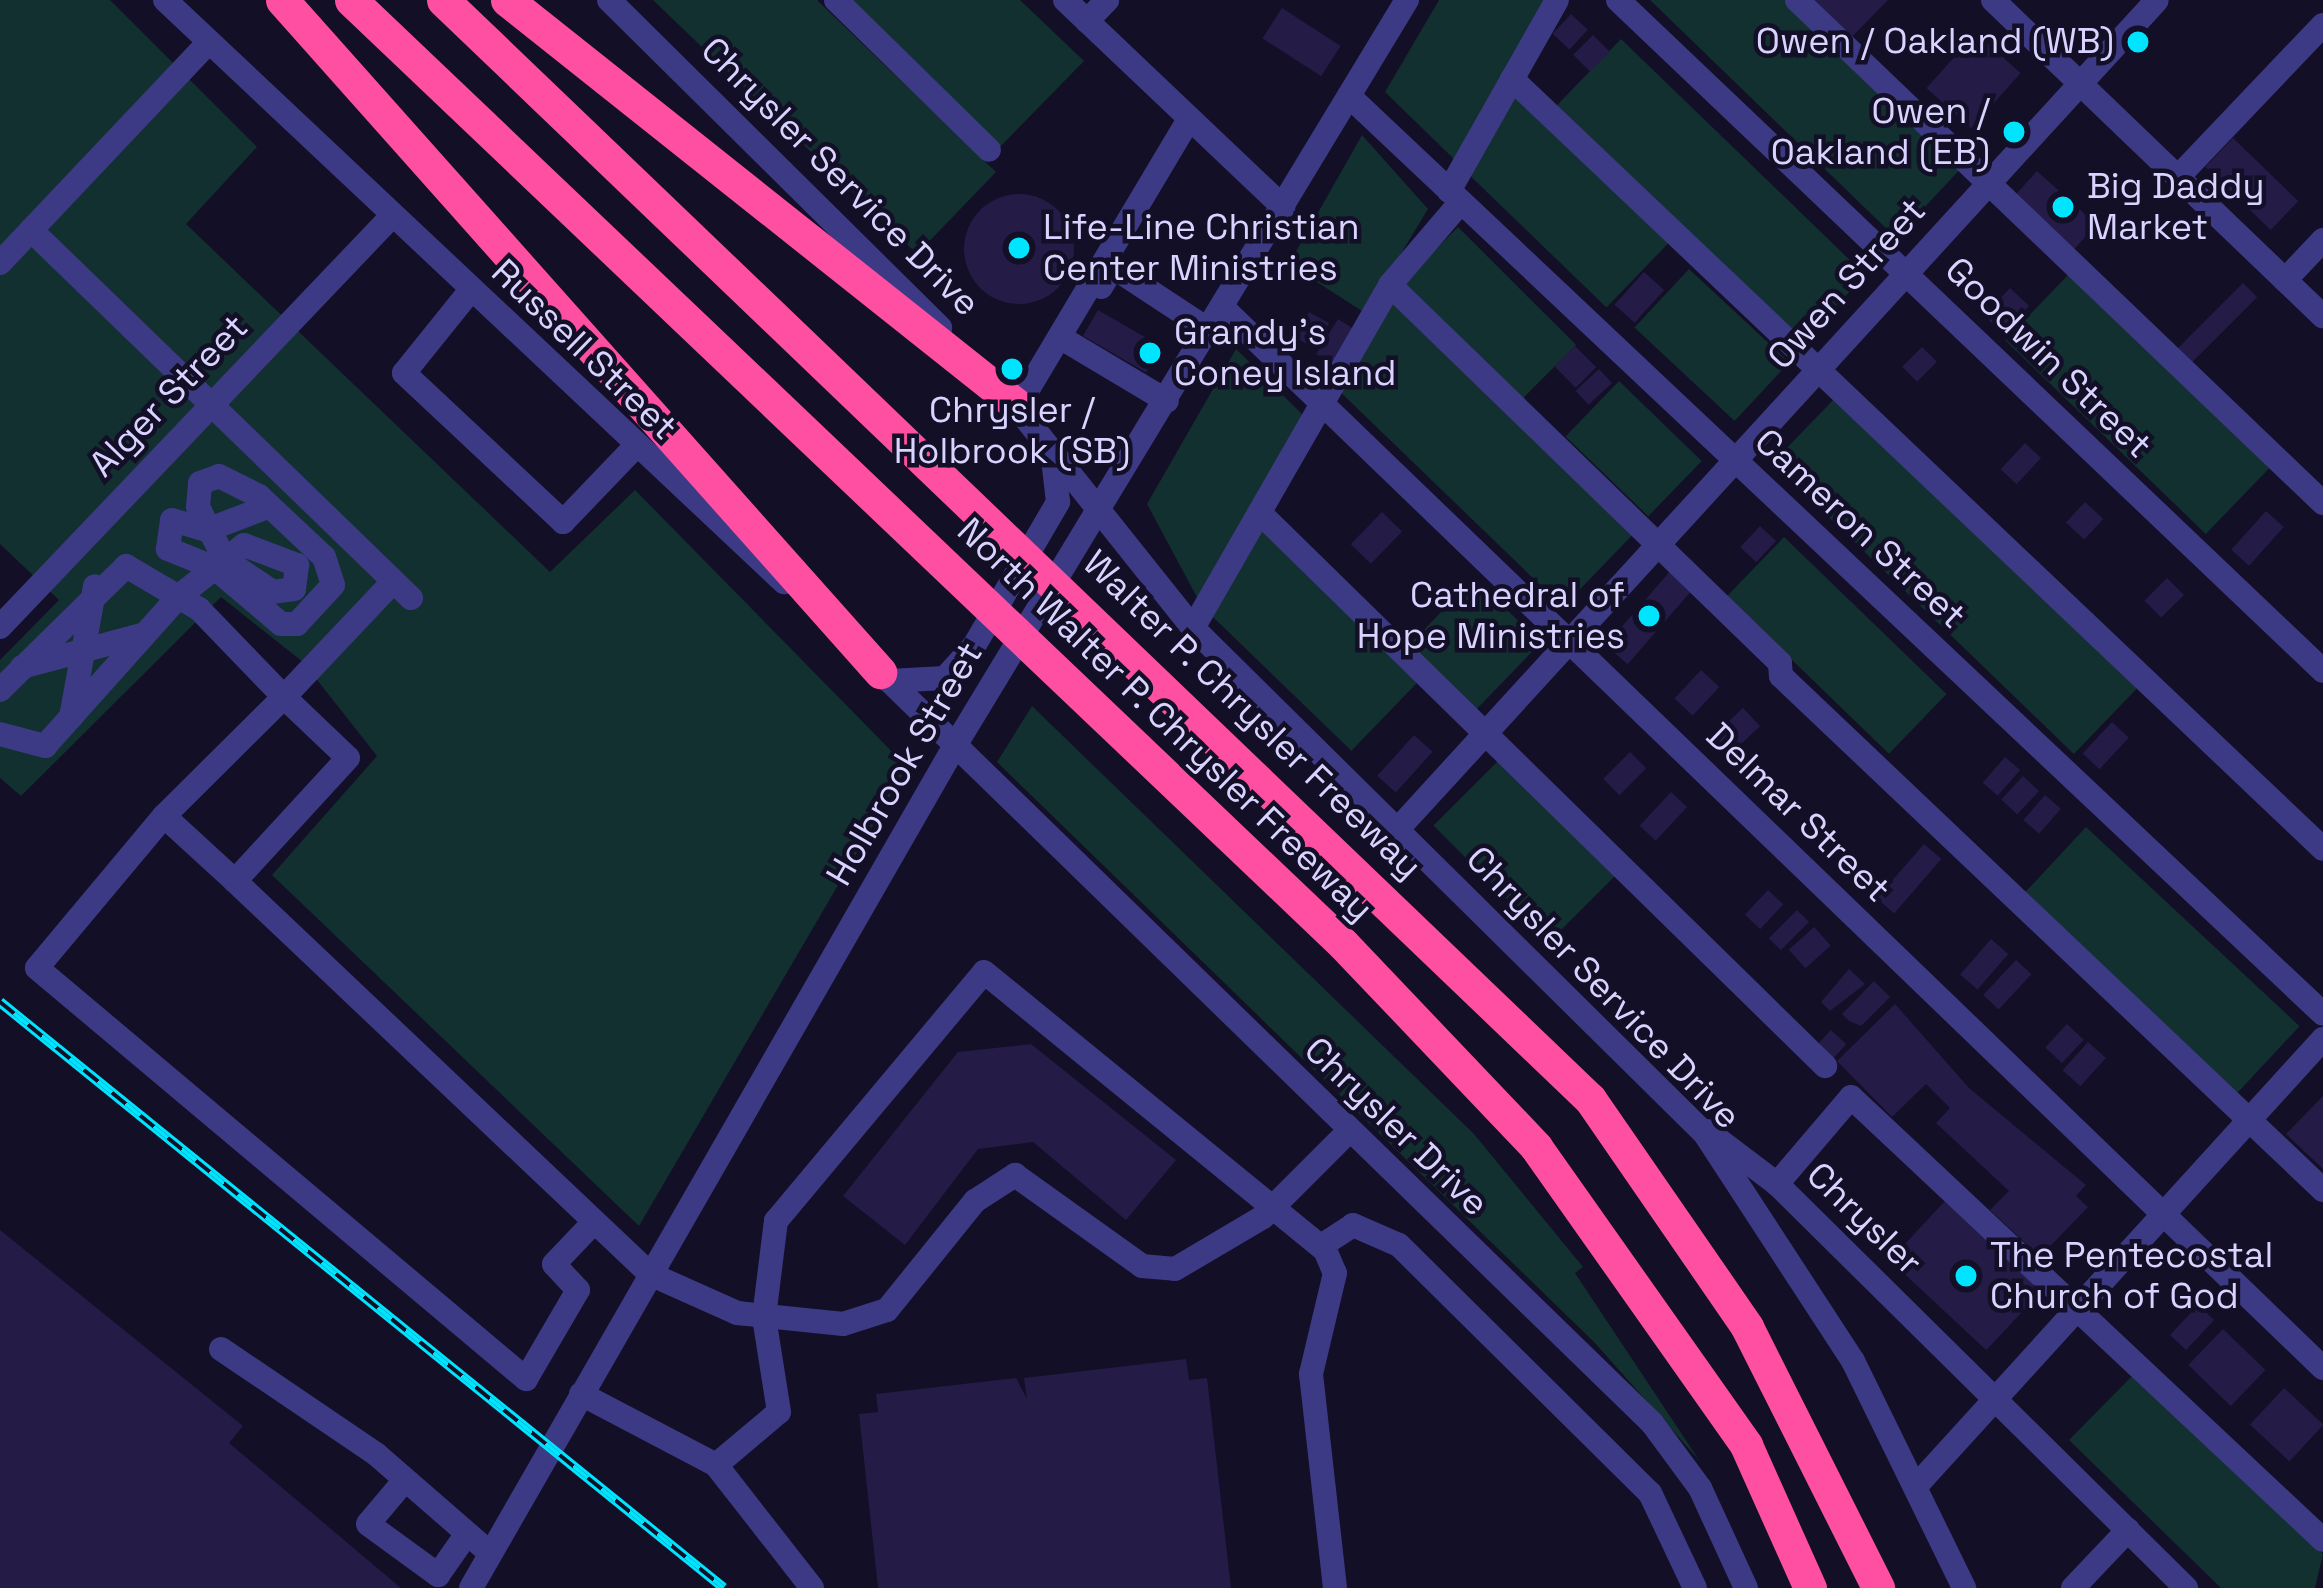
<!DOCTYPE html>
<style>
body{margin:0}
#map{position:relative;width:2323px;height:1588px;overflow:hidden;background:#130f26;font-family:"Space Grotesk",sans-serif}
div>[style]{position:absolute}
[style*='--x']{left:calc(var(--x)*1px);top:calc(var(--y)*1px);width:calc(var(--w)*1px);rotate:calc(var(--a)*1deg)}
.green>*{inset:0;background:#12302f;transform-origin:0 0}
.building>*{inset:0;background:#241b47;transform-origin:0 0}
.round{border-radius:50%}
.minor>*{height:24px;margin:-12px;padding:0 12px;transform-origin:12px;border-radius:12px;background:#3d3a85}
.highway>*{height:33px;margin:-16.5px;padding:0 16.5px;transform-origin:16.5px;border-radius:16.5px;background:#ff4fa3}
.rail>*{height:10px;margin-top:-5px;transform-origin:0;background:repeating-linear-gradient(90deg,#130f26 0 18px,#00e5ff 0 36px);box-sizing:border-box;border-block:3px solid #00e5ff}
.dots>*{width:33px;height:33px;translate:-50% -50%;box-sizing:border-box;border:6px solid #130f26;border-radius:50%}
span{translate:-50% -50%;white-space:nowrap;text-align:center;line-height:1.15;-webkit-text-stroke:9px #130f26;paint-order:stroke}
.poi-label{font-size:36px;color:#d9d4ff}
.right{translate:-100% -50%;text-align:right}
.left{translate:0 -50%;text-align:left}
.street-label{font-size:36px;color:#d9d4ff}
</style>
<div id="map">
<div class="green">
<div style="clip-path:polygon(0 0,110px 0,257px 147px,186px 224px,550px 572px,635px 490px,907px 767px,639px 1226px,272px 875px,377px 756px,303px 662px,221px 597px,21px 796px,0 778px,0 660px,59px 600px,0 544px)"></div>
<div style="clip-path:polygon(653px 0,817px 0,996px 172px,917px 254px)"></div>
<div style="clip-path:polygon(847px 0,1020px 0,1084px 61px,1000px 147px)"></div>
<div style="clip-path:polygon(1439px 0,1549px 0,1455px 160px,1385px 92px)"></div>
<div style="clip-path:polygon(1650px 0,1790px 0,1964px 165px,1896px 238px)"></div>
<div style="left:1621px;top:39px;width:340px;height:95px;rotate:44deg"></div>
<div style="left:1515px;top:94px;width:214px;height:90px;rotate:44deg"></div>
<div style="clip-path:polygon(1362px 135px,1428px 209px,1365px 313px,1289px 264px)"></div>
<div style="left:1458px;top:227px;width:167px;height:85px;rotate:45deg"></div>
<div style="left:1689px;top:269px;width:137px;height:80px;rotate:43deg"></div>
<div style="left:2069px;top:274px;width:279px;height:92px;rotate:44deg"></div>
<div style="left:1392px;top:296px;width:339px;height:105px;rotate:44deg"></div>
<div style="clip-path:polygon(1236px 349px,1307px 419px,1199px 601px,1147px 504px)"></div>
<div style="left:1619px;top:381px;width:115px;height:77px;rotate:44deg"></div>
<div style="left:1837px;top:396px;width:419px;height:93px;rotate:44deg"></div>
<div style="left:1262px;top:531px;width:217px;height:96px;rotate:44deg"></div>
<div style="left:1784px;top:537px;width:226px;height:83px;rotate:44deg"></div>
<div style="left:1474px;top:578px;width:93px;height:95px;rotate:44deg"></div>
<div style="clip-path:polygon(1032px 706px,1474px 1134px,1583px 1267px,1575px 1273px,1699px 1460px,1594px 1342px,997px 762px)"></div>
<div style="left:1500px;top:759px;width:164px;height:94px;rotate:45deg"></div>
<div style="left:2086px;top:827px;width:292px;height:91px;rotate:43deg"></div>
<div style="clip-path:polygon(2135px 1373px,2323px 1554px,2315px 1588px,2221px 1588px,2069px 1440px)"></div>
</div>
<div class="building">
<div style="clip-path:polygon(1805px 0,1888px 0,1845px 44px)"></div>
<div style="left:1282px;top:8px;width:70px;height:36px;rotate:33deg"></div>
<div style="left:1571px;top:14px;width:23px;height:27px;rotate:43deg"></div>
<div style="left:1976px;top:33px;width:60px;height:74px;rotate:42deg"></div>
<div style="left:1593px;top:35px;width:24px;height:28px;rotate:45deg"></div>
<div style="left:2233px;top:138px;width:91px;height:40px;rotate:44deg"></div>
<div style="left:2037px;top:171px;width:80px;height:35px;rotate:42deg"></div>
<div class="round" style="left:964px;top:194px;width:110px;height:110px"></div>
<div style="left:1644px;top:272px;width:27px;height:44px;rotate:42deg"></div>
<div style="left:2243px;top:283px;width:20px;height:96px;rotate:45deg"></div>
<div style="left:2010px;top:288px;width:26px;height:38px;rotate:43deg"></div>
<div style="left:1098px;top:310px;width:73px;height:30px;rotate:30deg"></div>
<div style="left:1309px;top:312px;width:23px;height:29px;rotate:29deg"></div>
<div style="left:1338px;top:319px;width:22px;height:41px;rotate:32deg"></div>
<div style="left:1575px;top:346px;width:30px;height:29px;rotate:45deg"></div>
<div style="left:1922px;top:347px;width:21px;height:28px;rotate:45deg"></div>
<div style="left:1599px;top:369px;width:19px;height:32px;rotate:47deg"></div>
<div style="left:2025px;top:443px;width:22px;height:36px;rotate:43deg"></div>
<div style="left:2085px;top:502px;width:25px;height:28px;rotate:43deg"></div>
<div style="left:2266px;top:511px;width:24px;height:52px;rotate:42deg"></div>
<div style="left:1382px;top:512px;width:28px;height:45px;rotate:44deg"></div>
<div style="left:1760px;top:526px;width:22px;height:29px;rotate:43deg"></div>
<div style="left:1672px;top:569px;width:29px;height:101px;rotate:41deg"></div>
<div style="left:2167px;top:578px;width:24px;height:32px;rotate:45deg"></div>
<div style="left:1701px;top:670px;width:25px;height:39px;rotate:43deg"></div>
<div style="left:1743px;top:708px;width:25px;height:40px;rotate:47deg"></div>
<div style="left:2112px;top:722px;width:23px;height:43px;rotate:43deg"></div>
<div style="left:1414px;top:735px;width:25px;height:55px;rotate:42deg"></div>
<div style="left:1630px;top:752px;width:23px;height:38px;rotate:45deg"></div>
<div style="left:2005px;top:757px;width:20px;height:34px;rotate:41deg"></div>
<div style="left:2023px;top:776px;width:22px;height:32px;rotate:43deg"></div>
<div style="left:1671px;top:792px;width:22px;height:46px;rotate:43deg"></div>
<div style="left:2045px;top:795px;width:21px;height:33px;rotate:41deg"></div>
<div style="left:1924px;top:844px;width:23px;height:72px;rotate:41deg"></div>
<div style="left:1768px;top:890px;width:21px;height:34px;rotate:43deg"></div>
<div style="left:1797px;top:910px;width:17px;height:40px;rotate:45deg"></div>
<div style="left:1814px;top:927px;width:25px;height:34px;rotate:48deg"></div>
<div style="left:1991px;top:939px;width:23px;height:47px;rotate:41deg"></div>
<div style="left:2016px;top:960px;width:21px;height:48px;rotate:43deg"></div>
<div style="clip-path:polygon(1849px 969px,1865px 984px,1830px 1011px,1821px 1002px)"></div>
<div style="clip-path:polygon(1874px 981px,1890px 997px,1861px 1026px,1849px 1021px,1842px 1014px)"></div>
<div style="clip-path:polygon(1895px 1004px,1969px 1088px,2086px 1185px,2076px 1196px,2088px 1207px,2040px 1257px,1990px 1210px,2009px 1191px,1936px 1123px,1950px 1108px,1926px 1084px,1892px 1117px,1837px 1061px)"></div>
<div style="left:2067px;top:1024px;width:23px;height:32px;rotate:43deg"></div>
<div style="left:1831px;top:1030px;width:21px;height:21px;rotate:43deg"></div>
<div style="left:2088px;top:1042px;width:24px;height:38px;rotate:42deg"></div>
<div style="clip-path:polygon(1031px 1044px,1176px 1160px,1126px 1220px,1033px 1142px,978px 1149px,905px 1245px,843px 1196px,958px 1052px)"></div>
<div style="clip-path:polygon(2323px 1096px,2323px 1169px,2286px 1134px)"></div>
<div style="left:1945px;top:1201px;width:132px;height:81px;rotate:43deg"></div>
<div style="clip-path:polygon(0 1230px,243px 1426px,229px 1443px,401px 1588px,0 1588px)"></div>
<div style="left:2198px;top:1305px;width:22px;height:41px;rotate:43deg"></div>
<div style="left:2223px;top:1329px;width:59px;height:50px;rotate:44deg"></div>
<div style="clip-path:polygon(1186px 1359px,1189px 1380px,1207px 1378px,1231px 1588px,878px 1588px,859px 1414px,878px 1412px,876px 1394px,1016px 1378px,1027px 1399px,1024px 1378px)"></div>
<div style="left:2284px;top:1388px;width:54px;height:50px;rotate:43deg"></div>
</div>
<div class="minor">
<div style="--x:165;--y:0;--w:850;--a:43.24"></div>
<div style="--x:609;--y:0;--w:466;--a:44.7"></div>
<div style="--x:836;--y:0;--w:214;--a:44.4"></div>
<div style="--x:1065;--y:0;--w:301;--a:43.5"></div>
<div style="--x:1618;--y:0;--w:973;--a:43.58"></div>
<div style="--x:1797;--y:0;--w:728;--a:43.72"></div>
<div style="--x:1993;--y:0;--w:457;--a:43.8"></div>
<div style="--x:1087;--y:21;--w:29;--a:-46"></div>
<div style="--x:1512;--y:79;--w:1118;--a:43.51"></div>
<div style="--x:1349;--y:96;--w:1338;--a:43.3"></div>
<div style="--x:2178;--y:177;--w:210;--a:-46.4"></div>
<div style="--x:1449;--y:191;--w:219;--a:-60.5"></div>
<div style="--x:31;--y:230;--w:529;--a:44.08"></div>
<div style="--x:0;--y:263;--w:304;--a:-46.6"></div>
<div style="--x:2285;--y:280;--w:55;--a:-46.5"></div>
<div style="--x:1390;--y:285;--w:543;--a:44.1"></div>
<div style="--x:1780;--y:663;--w:13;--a:86"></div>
<div style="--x:1781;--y:676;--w:747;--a:43.48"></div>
<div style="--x:1101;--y:287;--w:23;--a:-59"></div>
<div style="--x:1113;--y:267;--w:116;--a:33.4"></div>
<div style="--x:470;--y:291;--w:105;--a:128.8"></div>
<div style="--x:404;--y:373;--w:218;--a:43.1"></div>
<div style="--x:563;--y:522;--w:103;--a:-46.2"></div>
<div style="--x:1224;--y:309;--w:1526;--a:43.94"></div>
<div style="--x:1068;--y:342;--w:115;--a:30.8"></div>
<div style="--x:1007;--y:395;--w:298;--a:51.4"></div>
<div style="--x:1193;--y:628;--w:720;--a:44.66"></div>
<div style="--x:1705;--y:1134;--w:271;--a:56.9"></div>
<div style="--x:1853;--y:1361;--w:253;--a:63.9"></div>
<div style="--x:1018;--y:406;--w:334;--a:-59.2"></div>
<div style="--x:1262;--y:515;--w:788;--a:44.38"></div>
<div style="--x:207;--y:530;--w:67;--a:-20.9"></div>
<div style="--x:0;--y:627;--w:568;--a:-46.36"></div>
<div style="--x:1193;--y:628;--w:396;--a:-60.1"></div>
<div style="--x:1390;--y:285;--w:109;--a:-49.5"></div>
<div style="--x:871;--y:663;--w:1090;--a:44.22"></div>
<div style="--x:1652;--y:1423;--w:81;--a:53.6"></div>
<div style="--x:1700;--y:1488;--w:110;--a:65.3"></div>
<div style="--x:22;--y:667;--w:127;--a:-15"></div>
<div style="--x:889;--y:681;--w:56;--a:-3.1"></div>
<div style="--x:945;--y:678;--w:43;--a:-47.8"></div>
<div style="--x:974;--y:646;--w:167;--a:-59.7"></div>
<div style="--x:1058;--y:502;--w:52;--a:-96.6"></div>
<div style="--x:0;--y:690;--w:177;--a:-44.5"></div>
<div style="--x:126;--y:566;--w:85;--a:30.5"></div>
<div style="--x:199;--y:609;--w:122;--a:46"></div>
<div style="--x:284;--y:697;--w:156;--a:-46.6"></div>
<div style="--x:71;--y:717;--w:133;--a:-79.6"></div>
<div style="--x:0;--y:734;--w:47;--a:14.9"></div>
<div style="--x:45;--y:746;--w:201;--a:-48.2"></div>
<div style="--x:179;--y:596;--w:46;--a:-37.9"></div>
<div style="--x:215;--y:568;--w:13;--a:-39"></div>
<div style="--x:225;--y:560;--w:24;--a:-38"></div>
<div style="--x:244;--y:545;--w:57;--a:20.7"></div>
<div style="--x:297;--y:565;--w:24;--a:97"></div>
<div style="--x:294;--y:589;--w:21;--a:172"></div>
<div style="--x:273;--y:592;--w:58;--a:-146.3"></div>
<div style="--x:225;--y:560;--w:59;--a:-117"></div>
<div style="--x:198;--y:507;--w:24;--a:-85"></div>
<div style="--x:200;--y:483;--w:20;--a:-20"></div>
<div style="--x:219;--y:476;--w:45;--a:26.6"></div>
<div style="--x:259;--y:496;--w:89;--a:43.2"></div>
<div style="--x:324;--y:557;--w:29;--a:72"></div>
<div style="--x:333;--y:585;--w:53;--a:132.7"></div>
<div style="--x:297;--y:624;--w:16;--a:180"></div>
<div style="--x:281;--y:624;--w:87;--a:-139.7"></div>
<div style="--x:215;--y:568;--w:51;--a:-158"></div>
<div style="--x:168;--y:549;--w:29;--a:-82"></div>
<div style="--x:172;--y:520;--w:36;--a:16"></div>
<div style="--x:164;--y:816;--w:198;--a:129.9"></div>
<div style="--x:37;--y:968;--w:639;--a:40.05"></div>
<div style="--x:526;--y:1379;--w:103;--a:-59.7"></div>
<div style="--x:578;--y:1290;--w:35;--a:-133"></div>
<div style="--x:554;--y:1264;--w:57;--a:-46.4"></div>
<div style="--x:1397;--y:830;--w:1125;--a:-47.52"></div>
<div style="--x:235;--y:881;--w:96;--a:-137.5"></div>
<div style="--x:164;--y:816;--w:169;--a:-44.8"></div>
<div style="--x:284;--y:697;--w:88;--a:43.6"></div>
<div style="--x:348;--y:758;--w:167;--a:132.6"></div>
<div style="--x:235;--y:881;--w:572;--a:43.44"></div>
<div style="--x:650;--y:1274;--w:95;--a:24.1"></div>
<div style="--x:737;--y:1313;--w:107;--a:5.9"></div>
<div style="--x:843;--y:1324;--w:46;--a:-17.7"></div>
<div style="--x:887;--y:1310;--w:140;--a:-51.1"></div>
<div style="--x:975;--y:1201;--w:48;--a:-33"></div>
<div style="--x:1015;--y:1175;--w:156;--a:35.6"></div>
<div style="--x:1142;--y:1266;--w:33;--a:5"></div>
<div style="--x:1175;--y:1269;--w:102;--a:-30.6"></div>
<div style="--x:1263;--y:1217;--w:122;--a:-45"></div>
<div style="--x:1707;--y:1131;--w:88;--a:37.1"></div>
<div style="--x:1777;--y:1184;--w:575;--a:44.65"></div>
<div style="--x:1777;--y:1184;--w:114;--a:-49.6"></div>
<div style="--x:1851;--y:1097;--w:647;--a:43.18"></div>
<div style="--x:1321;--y:1246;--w:38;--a:-33"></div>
<div style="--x:1353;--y:1225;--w:50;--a:23.5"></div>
<div style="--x:1399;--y:1245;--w:353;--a:44.7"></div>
<div style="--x:1650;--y:1493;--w:105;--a:64.7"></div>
<div style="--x:221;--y:1349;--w:187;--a:34.1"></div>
<div style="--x:376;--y:1454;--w:151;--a:41"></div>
<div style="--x:581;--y:1394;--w:153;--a:27.7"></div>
<div style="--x:716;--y:1465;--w:156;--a:52"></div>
<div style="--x:716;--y:1465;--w:82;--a:-40.1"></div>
<div style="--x:779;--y:1412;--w:96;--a:-99"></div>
<div style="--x:764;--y:1317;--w:97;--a:-82.9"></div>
<div style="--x:776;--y:1221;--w:324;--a:-50.1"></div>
<div style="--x:984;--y:972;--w:440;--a:39.2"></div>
<div style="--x:1325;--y:1250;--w:25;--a:67"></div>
<div style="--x:1335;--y:1273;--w:104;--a:103.4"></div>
<div style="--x:1311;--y:1374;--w:215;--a:83.6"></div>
<div style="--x:405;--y:1480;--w:57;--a:130.1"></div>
<div style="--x:368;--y:1524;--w:87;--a:36.1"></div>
<div style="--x:438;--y:1575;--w:49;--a:-55"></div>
<div style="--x:1917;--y:1485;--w:603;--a:-47.69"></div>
<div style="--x:471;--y:1588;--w:968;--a:-60.12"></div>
<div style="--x:953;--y:749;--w:876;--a:-58.78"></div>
<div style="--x:2073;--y:1588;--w:80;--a:-46.5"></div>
</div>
<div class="highway">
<div style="--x:282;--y:0;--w:900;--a:48.33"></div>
<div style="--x:351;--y:0;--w:1369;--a:43.58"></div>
<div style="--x:1343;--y:944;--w:280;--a:46.4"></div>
<div style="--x:1536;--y:1147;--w:365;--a:54.8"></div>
<div style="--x:1746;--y:1445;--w:157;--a:65.9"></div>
<div style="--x:443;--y:0;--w:1589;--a:43.78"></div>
<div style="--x:1590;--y:1099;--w:277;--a:55.4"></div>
<div style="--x:1747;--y:1327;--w:292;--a:63.3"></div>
<div style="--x:507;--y:0;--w:653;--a:38.47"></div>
</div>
<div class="rail">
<div style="--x:0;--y:1002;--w:931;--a:38.99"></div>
</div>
<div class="dots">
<div style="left:2138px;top:42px;background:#00e5ff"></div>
<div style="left:2014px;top:132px;background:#00e5ff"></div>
<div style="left:2063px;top:207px;background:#00e5ff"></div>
<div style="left:1019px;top:248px;background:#00e5ff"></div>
<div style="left:1150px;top:353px;background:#00e5ff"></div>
<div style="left:1012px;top:369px;background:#00e5ff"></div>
<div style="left:1649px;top:616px;background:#00e5ff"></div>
<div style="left:1966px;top:1276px;background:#00e5ff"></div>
</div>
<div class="poi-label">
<span class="right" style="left:2114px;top:42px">Owen / Oakland (WB)</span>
<span class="right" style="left:1990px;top:132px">Owen /<br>Oakland (EB)</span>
<span class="left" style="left:2087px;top:207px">Big Daddy<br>Market</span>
<span class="left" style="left:1043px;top:248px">Life-Line Christian<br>Center Ministries</span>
<span class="left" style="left:1174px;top:353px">Grandy's<br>Coney Island</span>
<span style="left:1012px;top:431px">Chrysler /<br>Holbrook (SB)</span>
<span class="right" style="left:1625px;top:616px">Cathedral of<br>Hope Ministries</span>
<span class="left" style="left:1990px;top:1276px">The Pentecostal<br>Church of God</span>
</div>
<div class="street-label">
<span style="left:840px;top:177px;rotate:45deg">Chrysler Service Drive</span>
<span style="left:1847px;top:284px;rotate:-48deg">Owen Street</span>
<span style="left:584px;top:350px;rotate:44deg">Russell Street</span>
<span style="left:2048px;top:358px;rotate:44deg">Goodwin Street</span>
<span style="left:169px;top:396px;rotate:-46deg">Alger Street</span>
<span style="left:1860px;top:529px;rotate:43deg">Cameron Street</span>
<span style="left:1252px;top:715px;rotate:44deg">Walter P. Chrysler Freeway</span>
<span style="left:1165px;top:720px;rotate:44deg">North Walter P. Chrysler Freeway</span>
<span style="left:905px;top:764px;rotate:-60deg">Holbrook Street</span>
<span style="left:1798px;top:813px;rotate:44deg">Delmar Street</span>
<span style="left:1603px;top:988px;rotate:46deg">Chrysler Service Drive</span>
<span style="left:1396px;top:1127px;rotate:44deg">Chrysler Drive</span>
<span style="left:1864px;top:1219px;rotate:44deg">Chrysler</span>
</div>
</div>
